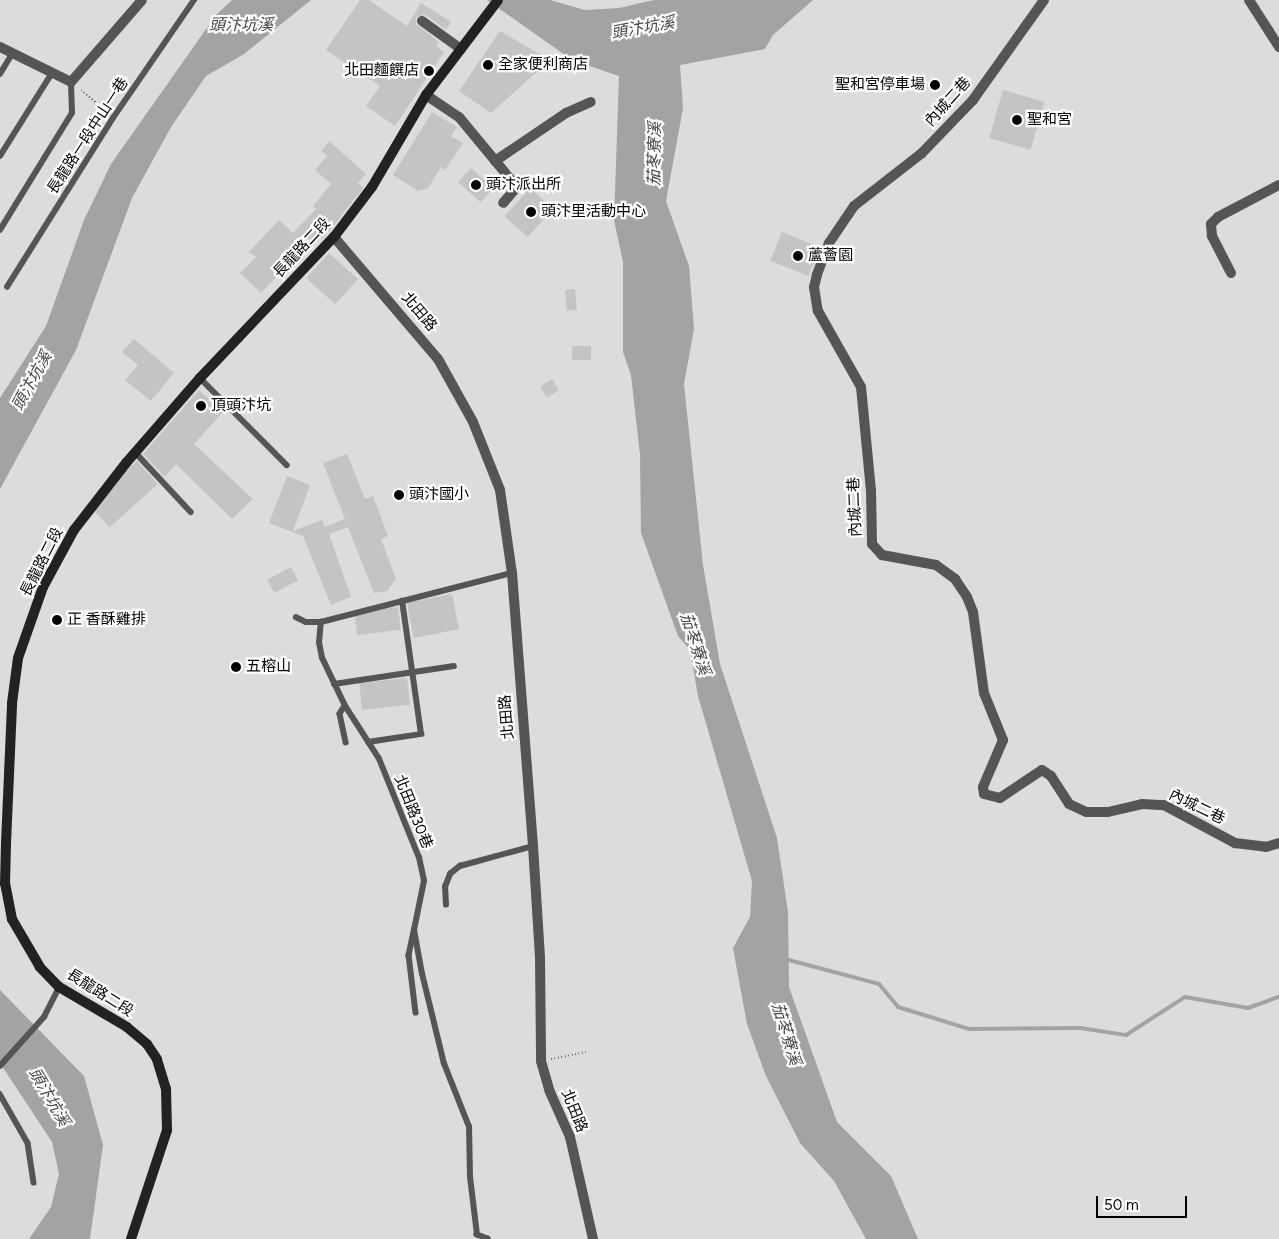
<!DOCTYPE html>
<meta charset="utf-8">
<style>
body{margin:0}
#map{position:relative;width:1279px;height:1239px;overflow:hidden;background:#fff;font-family:Figtree,"Noto Sans TC",sans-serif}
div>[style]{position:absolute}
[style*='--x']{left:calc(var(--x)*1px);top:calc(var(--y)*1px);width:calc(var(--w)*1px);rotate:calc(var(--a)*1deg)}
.green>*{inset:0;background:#dcdcdc;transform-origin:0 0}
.water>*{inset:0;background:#a3a3a3}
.stream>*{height:4px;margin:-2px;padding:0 2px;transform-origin:2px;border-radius:2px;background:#a3a3a3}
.building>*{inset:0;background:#c4c4c4;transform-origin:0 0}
.path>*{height:2px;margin-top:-1px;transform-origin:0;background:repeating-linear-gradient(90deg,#777 0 1px,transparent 0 3.5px)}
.service>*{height:5.5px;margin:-2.75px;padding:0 2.75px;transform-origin:2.75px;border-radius:2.75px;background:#555}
.minor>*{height:10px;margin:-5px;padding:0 5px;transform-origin:5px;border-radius:5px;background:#555}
.tertiary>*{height:10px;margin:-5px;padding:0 5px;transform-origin:5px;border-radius:5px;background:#555}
.secondary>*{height:10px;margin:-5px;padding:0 5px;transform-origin:5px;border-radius:5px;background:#222}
.dots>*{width:14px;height:14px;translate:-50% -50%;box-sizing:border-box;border:2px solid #fff;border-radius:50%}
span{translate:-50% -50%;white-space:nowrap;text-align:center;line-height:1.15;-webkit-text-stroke:4.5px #fff;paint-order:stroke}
.poi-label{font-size:15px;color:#000}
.left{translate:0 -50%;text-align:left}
.right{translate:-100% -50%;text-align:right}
.street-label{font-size:15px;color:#000}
.water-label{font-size:16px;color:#444;font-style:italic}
.scale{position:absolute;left:1096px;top:1196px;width:91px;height:22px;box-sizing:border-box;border:2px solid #000;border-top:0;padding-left:6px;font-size:15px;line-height:18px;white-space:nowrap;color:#000;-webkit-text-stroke:4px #fff;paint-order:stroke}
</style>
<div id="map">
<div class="green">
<div style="left:0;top:0;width:1279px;height:1239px"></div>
</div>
<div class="water">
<div style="clip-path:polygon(232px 0,311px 0,244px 54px,206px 76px,171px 127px,132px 198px,76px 350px,0 489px,0 398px,46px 326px,84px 220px,111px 164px,216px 15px)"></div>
<div style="clip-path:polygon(487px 0,550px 0,585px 10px,619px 8px,654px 0,813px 0,773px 35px,765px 49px,680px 65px,683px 108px,666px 201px,689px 266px,694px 329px,684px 384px,703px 565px,720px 664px,777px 838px,788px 912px,789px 987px,837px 1122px,891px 1176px,918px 1239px,866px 1239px,834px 1181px,800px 1143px,766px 1076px,747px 1024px,733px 948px,750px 917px,752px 881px,698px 696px,690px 650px,678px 636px,641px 533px,640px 455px,631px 375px,623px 352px,623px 262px,614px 220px,619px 76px,572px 60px)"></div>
<div style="clip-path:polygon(0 990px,84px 1076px,103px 1145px,90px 1239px,29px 1239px,51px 1207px,59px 1174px,52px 1142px,0 1063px)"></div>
</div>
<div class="stream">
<div style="--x:785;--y:959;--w:97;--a:14.9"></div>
<div style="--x:879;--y:984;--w:30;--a:50"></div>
<div style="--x:898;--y:1007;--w:74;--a:17.2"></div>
<div style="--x:969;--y:1029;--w:111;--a:-0.5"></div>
<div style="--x:1080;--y:1028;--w:47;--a:8.7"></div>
<div style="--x:1126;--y:1035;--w:70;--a:-32.8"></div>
<div style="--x:1185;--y:997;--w:64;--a:9.9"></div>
<div style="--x:1248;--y:1008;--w:33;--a:-20"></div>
</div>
<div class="building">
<div style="clip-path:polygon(360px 0,369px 0,407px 26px,421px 3px,451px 22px,446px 30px,426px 15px,416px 17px,416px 24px,439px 42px,436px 46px,444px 52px,395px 126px,366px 106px,380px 86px,326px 50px)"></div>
<div style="clip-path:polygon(500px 31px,550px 60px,491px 113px,459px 91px)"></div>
<div style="left:1003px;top:90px;width:43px;height:50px;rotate:16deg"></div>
<div style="clip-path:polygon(432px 112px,457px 127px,451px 136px,463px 143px,445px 170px,441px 167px,428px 188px,418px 191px,393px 175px)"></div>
<div style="clip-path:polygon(329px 141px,366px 174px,358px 183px,363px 188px,323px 239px,317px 234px,261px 293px,240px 273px,256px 257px,249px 252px,279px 220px,293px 233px,316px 209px,313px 206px,331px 184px,315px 170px,327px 156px,321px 151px)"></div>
<div style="left:471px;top:168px;width:30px;height:19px;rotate:42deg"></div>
<div style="left:530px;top:188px;width:31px;height:38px;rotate:42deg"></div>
<div style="left:782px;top:232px;width:41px;height:31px;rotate:22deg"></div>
<div style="left:329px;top:253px;width:39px;height:34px;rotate:42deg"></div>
<div style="left:575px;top:289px;width:21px;height:10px;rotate:85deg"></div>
<div style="clip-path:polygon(134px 339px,174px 373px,151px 401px,125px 380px,138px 365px,122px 352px)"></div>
<div style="left:572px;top:346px;width:19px;height:14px"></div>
<div style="left:552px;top:379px;width:13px;height:14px;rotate:58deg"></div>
<div style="clip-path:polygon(199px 390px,223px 412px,194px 444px,253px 499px,232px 519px,176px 464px,165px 477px,143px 454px)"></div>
<div style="clip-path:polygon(347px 454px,365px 499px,373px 496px,388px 536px,381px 539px,396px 579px,387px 591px,374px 593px,348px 527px,329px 534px,328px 531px,351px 597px,331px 605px,303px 536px,269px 523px,287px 476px,310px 485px,293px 531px,322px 520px,325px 527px,345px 519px,323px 463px)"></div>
<div style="left:137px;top:461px;width:31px;height:65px;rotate:48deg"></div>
<div style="left:291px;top:567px;width:15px;height:27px;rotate:62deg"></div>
<div style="left:452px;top:594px;width:36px;height:46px;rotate:79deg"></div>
<div style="left:398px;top:607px;width:23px;height:44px;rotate:83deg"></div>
<div style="left:407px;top:678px;width:27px;height:48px;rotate:84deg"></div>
</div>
<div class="path">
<div style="--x:81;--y:90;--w:33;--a:40"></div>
<div style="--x:551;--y:1059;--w:36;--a:-11"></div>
</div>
<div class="service">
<div style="--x:0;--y:74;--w:23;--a:-59"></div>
<div style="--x:0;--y:156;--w:98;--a:-57.9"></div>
<div style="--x:0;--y:230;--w:137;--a:-58.4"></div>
<div style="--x:72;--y:113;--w:31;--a:-92"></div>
<div style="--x:7;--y:287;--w:199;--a:-57.9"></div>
<div style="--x:113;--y:118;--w:143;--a:-55.5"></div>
<div style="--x:200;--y:378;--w:123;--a:45"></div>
<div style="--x:135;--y:452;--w:82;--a:47"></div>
<div style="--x:296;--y:617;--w:11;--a:27"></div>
<div style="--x:306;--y:622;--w:15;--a:0"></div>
<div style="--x:334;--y:684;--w:121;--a:-8.5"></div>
<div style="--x:345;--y:706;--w:9;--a:122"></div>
<div style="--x:340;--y:714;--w:29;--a:78"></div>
<div style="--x:368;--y:742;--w:54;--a:-8.6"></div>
<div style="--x:421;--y:734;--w:134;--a:-98.1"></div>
<div style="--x:446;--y:905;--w:18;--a:-93"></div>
<div style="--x:445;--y:887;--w:14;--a:-69"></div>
<div style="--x:450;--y:874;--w:13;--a:-39"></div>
<div style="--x:460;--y:866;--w:76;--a:-15.3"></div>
<div style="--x:414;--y:932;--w:24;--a:102"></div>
<div style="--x:409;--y:955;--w:58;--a:83.1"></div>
<div style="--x:0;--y:1066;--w:66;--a:-48.1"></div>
<div style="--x:44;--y:1017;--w:34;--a:-63"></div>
<div style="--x:0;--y:1094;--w:56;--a:60.3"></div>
<div style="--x:28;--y:1143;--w:40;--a:81.5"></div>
<div style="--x:488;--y:1239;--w:12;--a:-160"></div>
<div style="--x:477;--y:1235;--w:58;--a:-96.9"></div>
<div style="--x:470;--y:1177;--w:50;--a:-91.1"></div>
<div style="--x:469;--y:1127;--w:68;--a:-111.6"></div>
<div style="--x:444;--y:1064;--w:93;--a:-103.7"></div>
<div style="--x:422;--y:974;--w:45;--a:-100.3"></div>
<div style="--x:414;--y:930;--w:50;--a:-78.5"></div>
<div style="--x:424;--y:881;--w:24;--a:-102"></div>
<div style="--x:419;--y:858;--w:107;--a:-112"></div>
<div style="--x:379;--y:759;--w:63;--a:-122.7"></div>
<div style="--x:345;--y:706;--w:53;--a:-115.6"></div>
<div style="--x:322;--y:658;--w:15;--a:-101"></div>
<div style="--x:319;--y:643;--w:21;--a:-85"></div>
<div style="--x:321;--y:622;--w:197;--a:-14.4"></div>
</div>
<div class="minor">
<div style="--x:1044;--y:0;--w:123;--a:125.4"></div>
<div style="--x:973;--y:100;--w:74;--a:133.9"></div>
<div style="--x:922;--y:153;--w:86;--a:142.1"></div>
<div style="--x:854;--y:206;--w:45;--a:124"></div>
<div style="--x:829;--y:243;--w:34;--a:111"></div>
<div style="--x:817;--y:275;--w:12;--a:104"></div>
<div style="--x:814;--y:287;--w:24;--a:81"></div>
<div style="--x:818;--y:311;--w:87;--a:60.5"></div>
<div style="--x:861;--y:387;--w:103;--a:84.5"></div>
<div style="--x:871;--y:490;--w:54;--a:88.9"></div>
<div style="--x:872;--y:544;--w:15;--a:48"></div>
<div style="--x:882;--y:555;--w:55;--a:10.5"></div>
<div style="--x:936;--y:565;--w:24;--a:36"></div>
<div style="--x:955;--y:579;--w:22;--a:56"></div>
<div style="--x:967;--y:597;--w:16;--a:68"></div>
<div style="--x:973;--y:612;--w:82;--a:82.3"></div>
<div style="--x:984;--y:693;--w:51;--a:68"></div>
<div style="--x:1003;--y:740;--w:51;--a:113.1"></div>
<div style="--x:983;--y:787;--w:7;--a:82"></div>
<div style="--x:984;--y:794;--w:16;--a:14"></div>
<div style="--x:1000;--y:798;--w:50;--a:-33.7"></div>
<div style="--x:1042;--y:770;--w:11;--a:34"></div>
<div style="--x:1051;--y:776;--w:33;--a:57"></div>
<div style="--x:1069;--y:804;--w:19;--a:25"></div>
<div style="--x:1086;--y:812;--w:22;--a:0"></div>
<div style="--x:1108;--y:812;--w:35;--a:-13"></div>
<div style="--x:1142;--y:804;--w:22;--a:3"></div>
<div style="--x:1164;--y:805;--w:81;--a:28.2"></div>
<div style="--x:1235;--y:843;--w:31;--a:7"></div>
<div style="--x:1266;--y:847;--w:14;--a:-17"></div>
<div style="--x:1249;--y:0;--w:56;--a:57.4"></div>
<div style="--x:422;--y:21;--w:48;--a:35.7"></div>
<div style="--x:0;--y:47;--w:79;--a:26.2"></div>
<div style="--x:71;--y:82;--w:108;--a:-49.1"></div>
<div style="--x:426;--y:95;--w:40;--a:34"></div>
<div style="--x:459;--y:117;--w:91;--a:50.4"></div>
<div style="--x:517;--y:187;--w:21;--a:131"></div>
<div style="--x:495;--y:161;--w:86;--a:-34.1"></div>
<div style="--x:566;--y:113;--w:27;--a:-24"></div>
<div style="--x:1231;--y:273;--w:42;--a:-117.2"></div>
<div style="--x:1212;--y:236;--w:12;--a:-95"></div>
<div style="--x:1211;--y:224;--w:10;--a:-45"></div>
<div style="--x:1218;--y:217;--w:69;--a:-27.7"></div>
</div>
<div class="tertiary">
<div style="--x:334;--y:237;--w:160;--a:49.6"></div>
<div style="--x:438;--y:359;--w:72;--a:60.9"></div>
<div style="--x:473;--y:422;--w:73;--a:68.3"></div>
<div style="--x:500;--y:490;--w:84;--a:81.8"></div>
<div style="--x:512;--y:573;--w:274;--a:85.6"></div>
<div style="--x:533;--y:846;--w:111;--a:86.4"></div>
<div style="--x:540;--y:957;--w:104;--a:89.4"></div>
<div style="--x:541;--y:1061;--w:32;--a:74"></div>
<div style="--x:550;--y:1092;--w:49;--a:66"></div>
<div style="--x:570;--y:1137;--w:105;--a:77.3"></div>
</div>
<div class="secondary">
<div style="--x:131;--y:1239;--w:115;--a:-71.7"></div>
<div style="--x:167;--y:1130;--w:41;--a:-91.4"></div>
<div style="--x:166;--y:1089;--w:31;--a:-107"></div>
<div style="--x:157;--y:1059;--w:18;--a:-124"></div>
<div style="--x:147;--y:1044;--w:26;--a:-140"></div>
<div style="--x:127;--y:1027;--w:79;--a:-149.5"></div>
<div style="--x:59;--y:987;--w:28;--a:-134"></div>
<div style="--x:40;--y:967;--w:56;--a:-120.3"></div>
<div style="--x:12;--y:919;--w:36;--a:-101"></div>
<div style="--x:5;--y:884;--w:41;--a:-88.6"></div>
<div style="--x:6;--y:843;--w:140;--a:-87.5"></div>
<div style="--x:12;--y:703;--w:45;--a:-82.4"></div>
<div style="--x:18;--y:658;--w:75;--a:-70.6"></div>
<div style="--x:43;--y:587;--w:65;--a:-61.5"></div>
<div style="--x:74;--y:530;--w:85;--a:-52.2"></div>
<div style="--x:126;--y:463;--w:113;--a:-49"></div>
<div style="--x:200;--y:378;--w:195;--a:-46.5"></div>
<div style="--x:334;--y:237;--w:63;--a:-52.8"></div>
<div style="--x:372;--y:187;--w:107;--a:-59.6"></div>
<div style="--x:426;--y:95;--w:119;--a:-52.8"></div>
</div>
<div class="dots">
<div style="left:488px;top:65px;background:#000"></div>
<div style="left:429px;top:71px;background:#000"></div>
<div style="left:935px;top:85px;background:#000"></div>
<div style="left:1017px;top:120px;background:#000"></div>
<div style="left:476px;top:185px;background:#000"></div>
<div style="left:531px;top:212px;background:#000"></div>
<div style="left:798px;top:256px;background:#000"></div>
<div style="left:201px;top:406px;background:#000"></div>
<div style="left:399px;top:495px;background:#000"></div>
<div style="left:57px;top:620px;background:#000"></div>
<div style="left:236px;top:667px;background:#000"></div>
</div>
<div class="poi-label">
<span class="left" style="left:498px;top:65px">全家便利商店</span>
<span class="right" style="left:419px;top:71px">北田麵饌店</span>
<span class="right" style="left:925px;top:85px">聖和宮停車場</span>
<span class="left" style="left:1027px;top:120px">聖和宮</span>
<span class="left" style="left:486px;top:185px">頭汴派出所</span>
<span class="left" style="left:541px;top:212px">頭汴里活動中心</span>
<span class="left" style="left:808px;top:256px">蘆薈園</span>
<span class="left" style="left:211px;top:406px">頂頭汴坑</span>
<span class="left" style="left:409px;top:495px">頭汴國小</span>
<span class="left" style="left:67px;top:620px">正 香酥雞排</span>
<span class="left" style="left:246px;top:667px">五榕山</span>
</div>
<div class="street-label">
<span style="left:948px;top:102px;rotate:-48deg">內城二巷</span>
<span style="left:88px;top:136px;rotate:-57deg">長龍路一段中山一巷</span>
<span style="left:302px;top:248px;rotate:-47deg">長龍路二段</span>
<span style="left:419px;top:312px;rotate:50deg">北田路</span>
<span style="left:855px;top:507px;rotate:-92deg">內城二巷</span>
<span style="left:42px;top:562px;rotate:-63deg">長龍路二段</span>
<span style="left:507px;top:717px;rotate:-95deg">北田路</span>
<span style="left:1197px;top:807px;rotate:26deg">內城二巷</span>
<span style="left:413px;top:812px;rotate:68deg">北田路30巷</span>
<span style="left:100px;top:993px;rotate:32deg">長龍路二段</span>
<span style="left:574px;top:1111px;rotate:68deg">北田路</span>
</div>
<div class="water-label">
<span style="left:241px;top:25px">頭汴坑溪</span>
<span style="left:643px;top:28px;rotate:-10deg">頭汴坑溪</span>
<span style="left:655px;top:154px;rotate:-89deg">茄苳寮溪</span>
<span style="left:32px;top:381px;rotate:-61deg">頭汴坑溪</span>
<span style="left:695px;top:644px;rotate:72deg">茄苳寮溪</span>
<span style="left:786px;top:1034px;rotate:73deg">茄苳寮溪</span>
<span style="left:49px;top:1097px;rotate:60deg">頭汴坑溪</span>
</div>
<div class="scale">50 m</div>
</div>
